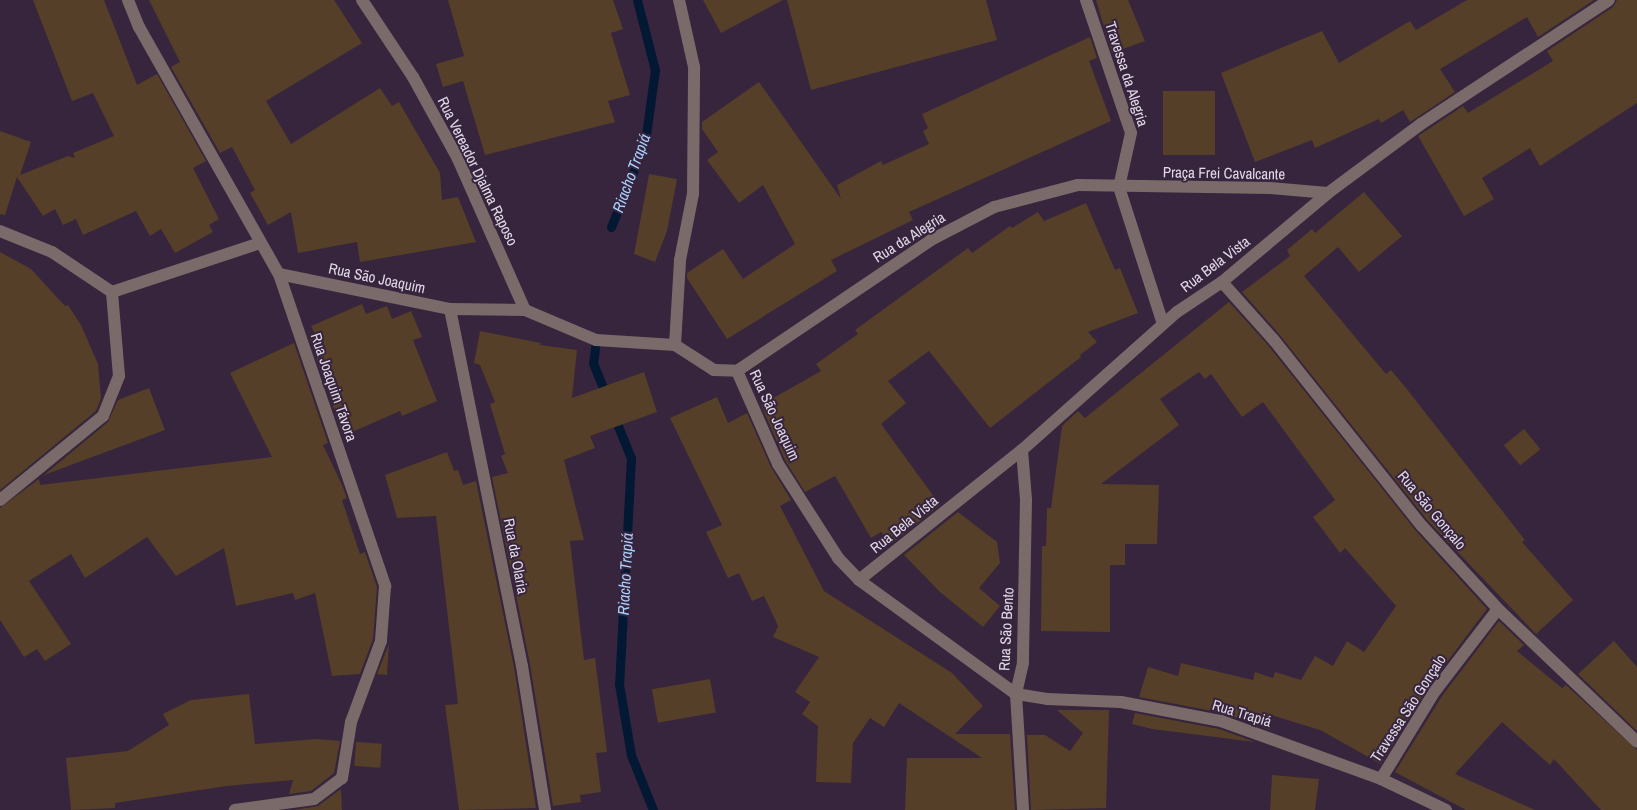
<!DOCTYPE html>
<meta charset="utf-8">
<style>
body{margin:0}
#map{position:relative;width:1637px;height:810px;overflow:hidden;background:#36253d;font-family:"Archivo Narrow",sans-serif}
div>[style]{position:absolute}
[style*='--x']{left:calc(var(--x)*1px);top:calc(var(--y)*1px);width:calc(var(--w)*1px);rotate:calc(var(--a)*1deg)}
.stream>*{height:9px;margin:-4.5px;padding:0 4.5px;transform-origin:4.5px;border-radius:4.5px;background:#031832}
.building>*{inset:0;background:#553f28;transform-origin:0 0}
.minor>*{height:12px;margin:-6px;padding:0 6px;transform-origin:6px;border-radius:6px;background:#7b6a6a}
span{translate:-50% -50%;white-space:nowrap;text-align:center;line-height:1.15;-webkit-text-stroke:4px #36253d;paint-order:stroke}
.street-label{font-size:15px;color:#e1d7e6}
.water-label{font-size:16px;color:#aad0fe;font-style:italic}
</style>
<div id="map">
<div class="stream">
<div style="--x:611;--y:227;--w:92;--a:-68.2"></div>
<div style="--x:645;--y:142;--w:73;--a:-82.1"></div>
<div style="--x:655;--y:70;--w:72;--a:-104.4"></div>
<div style="--x:596;--y:340;--w:23;--a:97"></div>
<div style="--x:593;--y:363;--w:37;--a:68"></div>
<div style="--x:614;--y:416;--w:45;--a:68"></div>
<div style="--x:631;--y:458;--w:226;--a:93"></div>
<div style="--x:619;--y:684;--w:72;--a:80.4"></div>
<div style="--x:631;--y:755;--w:59;--a:68.2"></div>
</div>
<div class="building">
<div style="clip-path:polygon(33px 0,104px 0,137px 85px,157px 74px,206px 161px,193px 168px,219px 219px,209px 225px,213px 232px,175px 253px,161px 229px,150px 236px,136px 211px,83px 235px,76px 219px,63px 225px,55px 209px,43px 216px,17px 177px,5px 215px,0 214px,0 131px,31px 142px,20px 175px,68px 156px,75px 158px,73px 153px,114px 136px,93px 93px,72px 101px)"></div>
<div style="clip-path:polygon(149px 0,334px 0,362px 43px,266px 101px,291px 144px,380px 88px,392px 106px,399px 102px,440px 173px,442px 200px,458px 197px,476px 242px,360px 262px,357px 242px,298px 253px,291px 212px,268px 225px,250px 193px,255px 190px,232px 147px,220px 153px,171px 67px,180px 62px)"></div>
<div style="clip-path:polygon(448px 0,613px 0,623px 29px,611px 33px,630px 95px,608px 101px,615px 122px,485px 155px,463px 81px,443px 87px,436px 64px,464px 56px)"></div>
<div style="clip-path:polygon(703px 0,783px 0,721px 33px)"></div>
<div style="clip-path:polygon(787px 0,986px 0,997px 40px,811px 90px)"></div>
<div style="clip-path:polygon(1096px 0,1128px 0,1145px 41px,1112px 53px)"></div>
<div style="clip-path:polygon(1467px 0,1594px 0,1538px 37px,1527px 17px,1440px 69px,1455px 92px,1410px 122px,1403px 110px,1381px 123px,1379px 119px,1315px 148px,1312px 140px,1255px 162px,1221px 73px,1322px 31px,1339px 63px,1410px 21px,1416px 30px)"></div>
<div style="clip-path:polygon(1617px 0,1637px 0,1637px 103px,1540px 166px,1530px 148px,1482px 178px,1494px 199px,1464px 216px,1418px 136px,1463px 106px,1468px 113px,1553px 61px,1547px 51px,1613px 7px)"></div>
<div style="clip-path:polygon(1090px 37px,1097px 58px,1089px 61px,1111px 121px,909px 212px,913px 220px,831px 260px,837px 271px,727px 339px,687px 278px,687px 273px,723px 249px,743px 279px,795px 244px,763px 185px,739px 203px,707px 160px,718px 152px,702px 129px,702px 122px,759px 82px,841px 199px,837px 185px,881px 161px,883px 165px,929px 144px,923px 131px,928px 128px,922px 114px)"></div>
<div style="left:1163px;top:91px;width:52px;height:64px"></div>
<div style="clip-path:polygon(649px 174px,677px 179px,667px 231px,655px 262px,634px 254px)"></div>
<div style="clip-path:polygon(1364px 192px,1402px 236px,1359px 272px,1338px 247px,1304px 276px,1386px 374px,1391px 370px,1406px 388px,1525px 540px,1522px 542px,1573px 600px,1536px 634px,1428px 521px,1279px 334px,1242px 292px,1290px 256px,1287px 250px,1312px 229px,1315px 233px)"></div>
<div style="clip-path:polygon(1086px 203px,1115px 270px,1120px 268px,1138px 313px,1088px 332px,1097px 342px,1080px 355px,1081px 357px,990px 428px,929px 351px,888px 381px,906px 403px,881px 424px,940px 505px,892px 543px,881px 532px,871px 538px,835px 476px,805px 492px,785px 460px,761px 405px,821px 371px,816px 364px,858px 334px,855px 330px,968px 248px,972px 253px,1010px 226px,1012px 228px,1038px 212px,1044px 221px)"></div>
<div style="clip-path:polygon(0 252px,31px 269px,65px 306px,68px 305px,81px 325px,98px 364px,101px 398px,96px 411px,0 490px)"></div>
<div style="clip-path:polygon(1229px 302px,1267px 344px,1416px 531px,1487px 609px,1428px 687px,1381px 764px,1320px 730px,1271px 715px,1270px 730px,1223px 713px,1139px 697px,1148px 667px,1178px 676px,1181px 663px,1253px 680px,1255px 672px,1273px 678px,1275px 672px,1301px 680px,1315px 656px,1333px 666px,1347px 641px,1364px 652px,1396px 606px,1345px 548px,1340px 553px,1313px 517px,1335px 500px,1263px 402px,1242px 417px,1211px 374px,1205px 379px,1199px 372px,1160px 399px,1179px 425px,1101px 484px,1159px 485px,1157px 544px,1125px 544px,1125px 565px,1110px 565px,1110px 632px,1041px 631px,1042px 546px,1046px 546px,1047px 508px,1051px 508px,1062px 426px,1078px 411px,1085px 418px)"></div>
<div style="clip-path:polygon(362px 304px,366px 314px,387px 306px,392px 319px,411px 311px,422px 337px,413px 340px,437px 401px,402px 416px,400px 411px,343px 436px,309px 336px,315px 334px,311px 326px)"></div>
<div style="clip-path:polygon(480px 331px,541px 343px,540px 345px,577px 350px,572px 398px,644px 372px,657px 412px,590px 436px,595px 448px,564px 460px,584px 540px,570px 541px,584px 660px,595px 658px,607px 752px,596px 753px,601px 792px,580px 795px,581px 802px,553px 806px,530px 664px,492px 477px,508px 473px,501px 456px,505px 454px,490px 404px,495px 402px,480px 365px,474px 363px)"></div>
<div style="clip-path:polygon(294px 343px,328px 443px,323px 445px,342px 485px,347px 498px,342px 500px,360px 554px,365px 552px,377px 587px,373px 639px,360px 674px,332px 676px,315px 593px,295px 600px,293px 593px,236px 606px,224px 548px,176px 576px,147px 537px,85px 578px,71px 554px,29px 581px,71px 644px,45px 661px,37px 649px,24px 657px,0 620px,0 508px,39px 479px,40px 485px,272px 457px,230px 373px)"></div>
<div style="clip-path:polygon(149px 388px,165px 430px,44px 475px,108px 422px,118px 400px)"></div>
<div style="clip-path:polygon(717px 397px,728px 423px,747px 413px,771px 467px,791px 500px,780px 506px,824px 591px,952px 673px,983px 706px,955px 734px,1010px 734px,1015px 810px,905px 810px,907px 758px,982px 758px,899px 703px,884px 727px,870px 718px,853px 743px,851px 783px,816px 782px,818px 726px,802px 714px,810px 702px,795px 692px,819px 657px,773px 637px,778px 626px,764px 596px,752px 601px,739px 573px,728px 578px,706px 532px,722px 525px,670px 418px)"></div>
<div style="left:1524px;top:429px;width:26px;height:26px;rotate:51deg"></div>
<div style="clip-path:polygon(447px 452px,454px 471px,458px 470px,463px 485px,476px 481px,514px 667px,536px 808px,459px 810px,445px 705px,458px 704px,436px 516px,397px 518px,385px 475px)"></div>
<div style="clip-path:polygon(958px 512px,997px 542px,1000px 563px,979px 588px,1000px 606px,983px 627px,940px 592px,904px 555px)"></div>
<div style="clip-path:polygon(1499px 621px,1524px 645px,1517px 651px,1562px 688px,1566px 685px,1637px 750px,1637px 810px,1601px 810px,1554px 759px,1550px 765px,1502px 722px,1455px 774px,1535px 810px,1466px 810px,1395px 772px,1442px 696px)"></div>
<div style="clip-path:polygon(1614px 641px,1637px 667px,1637px 731px,1578px 674px)"></div>
<div style="clip-path:polygon(389px 644px,387px 675px,377px 674px)"></div>
<div style="left:710px;top:679px;width:34px;height:59px;rotate:80deg"></div>
<div style="clip-path:polygon(249px 694px,255px 744px,317px 739px,340px 741px,334px 773px,311px 791px,289px 794px,293px 780px,227px 786px,115px 803px,115px 808px,71px 810px,66px 758px,128px 751px,169px 725px,163px 714px,191px 700px)"></div>
<div style="clip-path:polygon(1057px 710px,1109px 710px,1106px 808px,1031px 810px,1027px 735px,1045px 735px,1070px 751px,1083px 733px)"></div>
<div style="clip-path:polygon(1135px 713px,1219px 729px,1255px 742px,1152px 729px,1132px 724px)"></div>
<div style="left:356px;top:742px;width:26px;height:24px;rotate:4deg"></div>
<div style="clip-path:polygon(1272px 775px,1319px 779px,1315px 810px,1270px 810px)"></div>
<div style="clip-path:polygon(341px 789px,342px 810px,294px 810px,318px 806px)"></div>
</div>
<div class="minor">
<div style="--x:128;--y:0;--w:29;--a:68"></div>
<div style="--x:139;--y:27;--w:284;--a:60.5"></div>
<div style="--x:279;--y:274;--w:330;--a:71.2"></div>
<div style="--x:385;--y:586;--w:55;--a:94.2"></div>
<div style="--x:381;--y:641;--w:86;--a:110.3"></div>
<div style="--x:351;--y:722;--w:57;--a:99.1"></div>
<div style="--x:342;--y:778;--w:35;--a:143"></div>
<div style="--x:314;--y:799;--w:80;--a:172.1"></div>
<div style="--x:362;--y:0;--w:92;--a:56.5"></div>
<div style="--x:413;--y:77;--w:94;--a:61.2"></div>
<div style="--x:458;--y:159;--w:165;--a:66.1"></div>
<div style="--x:1086;--y:0;--w:140;--a:71.3"></div>
<div style="--x:1131;--y:133;--w:55;--a:102.5"></div>
<div style="--x:1119;--y:187;--w:144;--a:72.2"></div>
<div style="--x:0;--y:231;--w:56;--a:22"></div>
<div style="--x:52;--y:252;--w:72;--a:33.7"></div>
<div style="--x:279;--y:274;--w:175;--a:11.6"></div>
<div style="--x:450;--y:309;--w:75;--a:0.8"></div>
<div style="--x:525;--y:310;--w:77;--a:22.9"></div>
<div style="--x:596;--y:340;--w:79;--a:3.6"></div>
<div style="--x:675;--y:345;--w:46;--a:32.7"></div>
<div style="--x:714;--y:370;--w:23;--a:2"></div>
<div style="--x:1222;--y:282;--w:76;--a:48.2"></div>
<div style="--x:1273;--y:339;--w:239;--a:51.5"></div>
<div style="--x:1422;--y:526;--w:113;--a:47.5"></div>
<div style="--x:1498;--y:609;--w:192;--a:43.7"></div>
<div style="--x:112;--y:292;--w:156;--a:-18.3"></div>
<div style="--x:450;--y:309;--w:364;--a:78.6"></div>
<div style="--x:522;--y:666;--w:146;--a:80.9"></div>
<div style="--x:675;--y:345;--w:85;--a:-86.6"></div>
<div style="--x:680;--y:260;--w:67;--a:-78.9"></div>
<div style="--x:693;--y:194;--w:127;--a:-89.5"></div>
<div style="--x:694;--y:67;--w:69;--a:-102.6"></div>
<div style="--x:737;--y:371;--w:102;--a:66.2"></div>
<div style="--x:778;--y:464;--w:112;--a:57.4"></div>
<div style="--x:838;--y:558;--w:30;--a:46"></div>
<div style="--x:859;--y:580;--w:194;--a:36"></div>
<div style="--x:1016;--y:694;--w:31;--a:9"></div>
<div style="--x:1047;--y:699;--w:74;--a:2.3"></div>
<div style="--x:1121;--y:702;--w:102;--a:10.8"></div>
<div style="--x:1221;--y:721;--w:170;--a:19.9"></div>
<div style="--x:1381;--y:779;--w:72;--a:25.5"></div>
<div style="--x:737;--y:371;--w:234;--a:-34"></div>
<div style="--x:931;--y:240;--w:71;--a:-27.6"></div>
<div style="--x:994;--y:207;--w:87;--a:-14.7"></div>
<div style="--x:1078;--y:185;--w:192;--a:0.9"></div>
<div style="--x:1270;--y:188;--w:58;--a:4.9"></div>
<div style="--x:1022;--y:450;--w:50;--a:85.4"></div>
<div style="--x:1026;--y:500;--w:163;--a:91.1"></div>
<div style="--x:1023;--y:663;--w:32;--a:103"></div>
<div style="--x:1016;--y:694;--w:116;--a:86.5"></div>
<div style="--x:0;--y:500;--w:133;--a:-39.2"></div>
<div style="--x:103;--y:416;--w:43;--a:-68.2"></div>
<div style="--x:119;--y:376;--w:84;--a:-94.8"></div>
<div style="--x:859;--y:580;--w:208;--a:-38.6"></div>
<div style="--x:1022;--y:450;--w:208;--a:-41.7"></div>
<div style="--x:1177;--y:312;--w:54;--a:-33.7"></div>
<div style="--x:1222;--y:282;--w:138;--a:-40"></div>
<div style="--x:1328;--y:193;--w:116;--a:-36.6"></div>
<div style="--x:1421;--y:124;--w:225;--a:-33.4"></div>
<div style="--x:1381;--y:779;--w:103;--a:-58.5"></div>
<div style="--x:1435;--y:691;--w:103;--a:-52.5"></div>
</div>
<div class="street-label">
<span style="left:1127px;top:74px;rotate:72deg">Travessa da Alegria</span>
<span style="left:478px;top:171px;rotate:64deg">Rua Vereador Djalma Raposo</span>
<span style="left:1224px;top:173px;rotate:1deg">Praça Frei Cavalcante</span>
<span style="left:909px;top:237px;rotate:-32deg">Rua da Alegria</span>
<span style="left:1215px;top:264px;rotate:-37deg">Rua Bela Vista</span>
<span style="left:377px;top:278px;rotate:12deg">Rua São Joaquim</span>
<span style="left:334px;top:387px;rotate:71deg">Rua Joaquim Távora</span>
<span style="left:775px;top:415px;rotate:65deg">Rua São Joaquim</span>
<span style="left:1432px;top:510px;rotate:50deg">Rua São Gonçalo</span>
<span style="left:904px;top:524px;rotate:-39deg">Rua Bela Vista</span>
<span style="left:516px;top:556px;rotate:79deg">Rua da Olaria</span>
<span style="left:1006px;top:629px;rotate:-87deg">Rua São Bento</span>
<span style="left:1408px;top:708px;rotate:-57deg">Travessa São Gonçalo</span>
<span style="left:1242px;top:713px;rotate:17deg">Rua Trapiá</span>
</div>
<div class="water-label">
<span style="left:631px;top:173px;rotate:-70deg">Riacho Trapiá</span>
<span style="left:625px;top:574px;rotate:-87deg">Riacho Trapiá</span>
</div>
</div>
